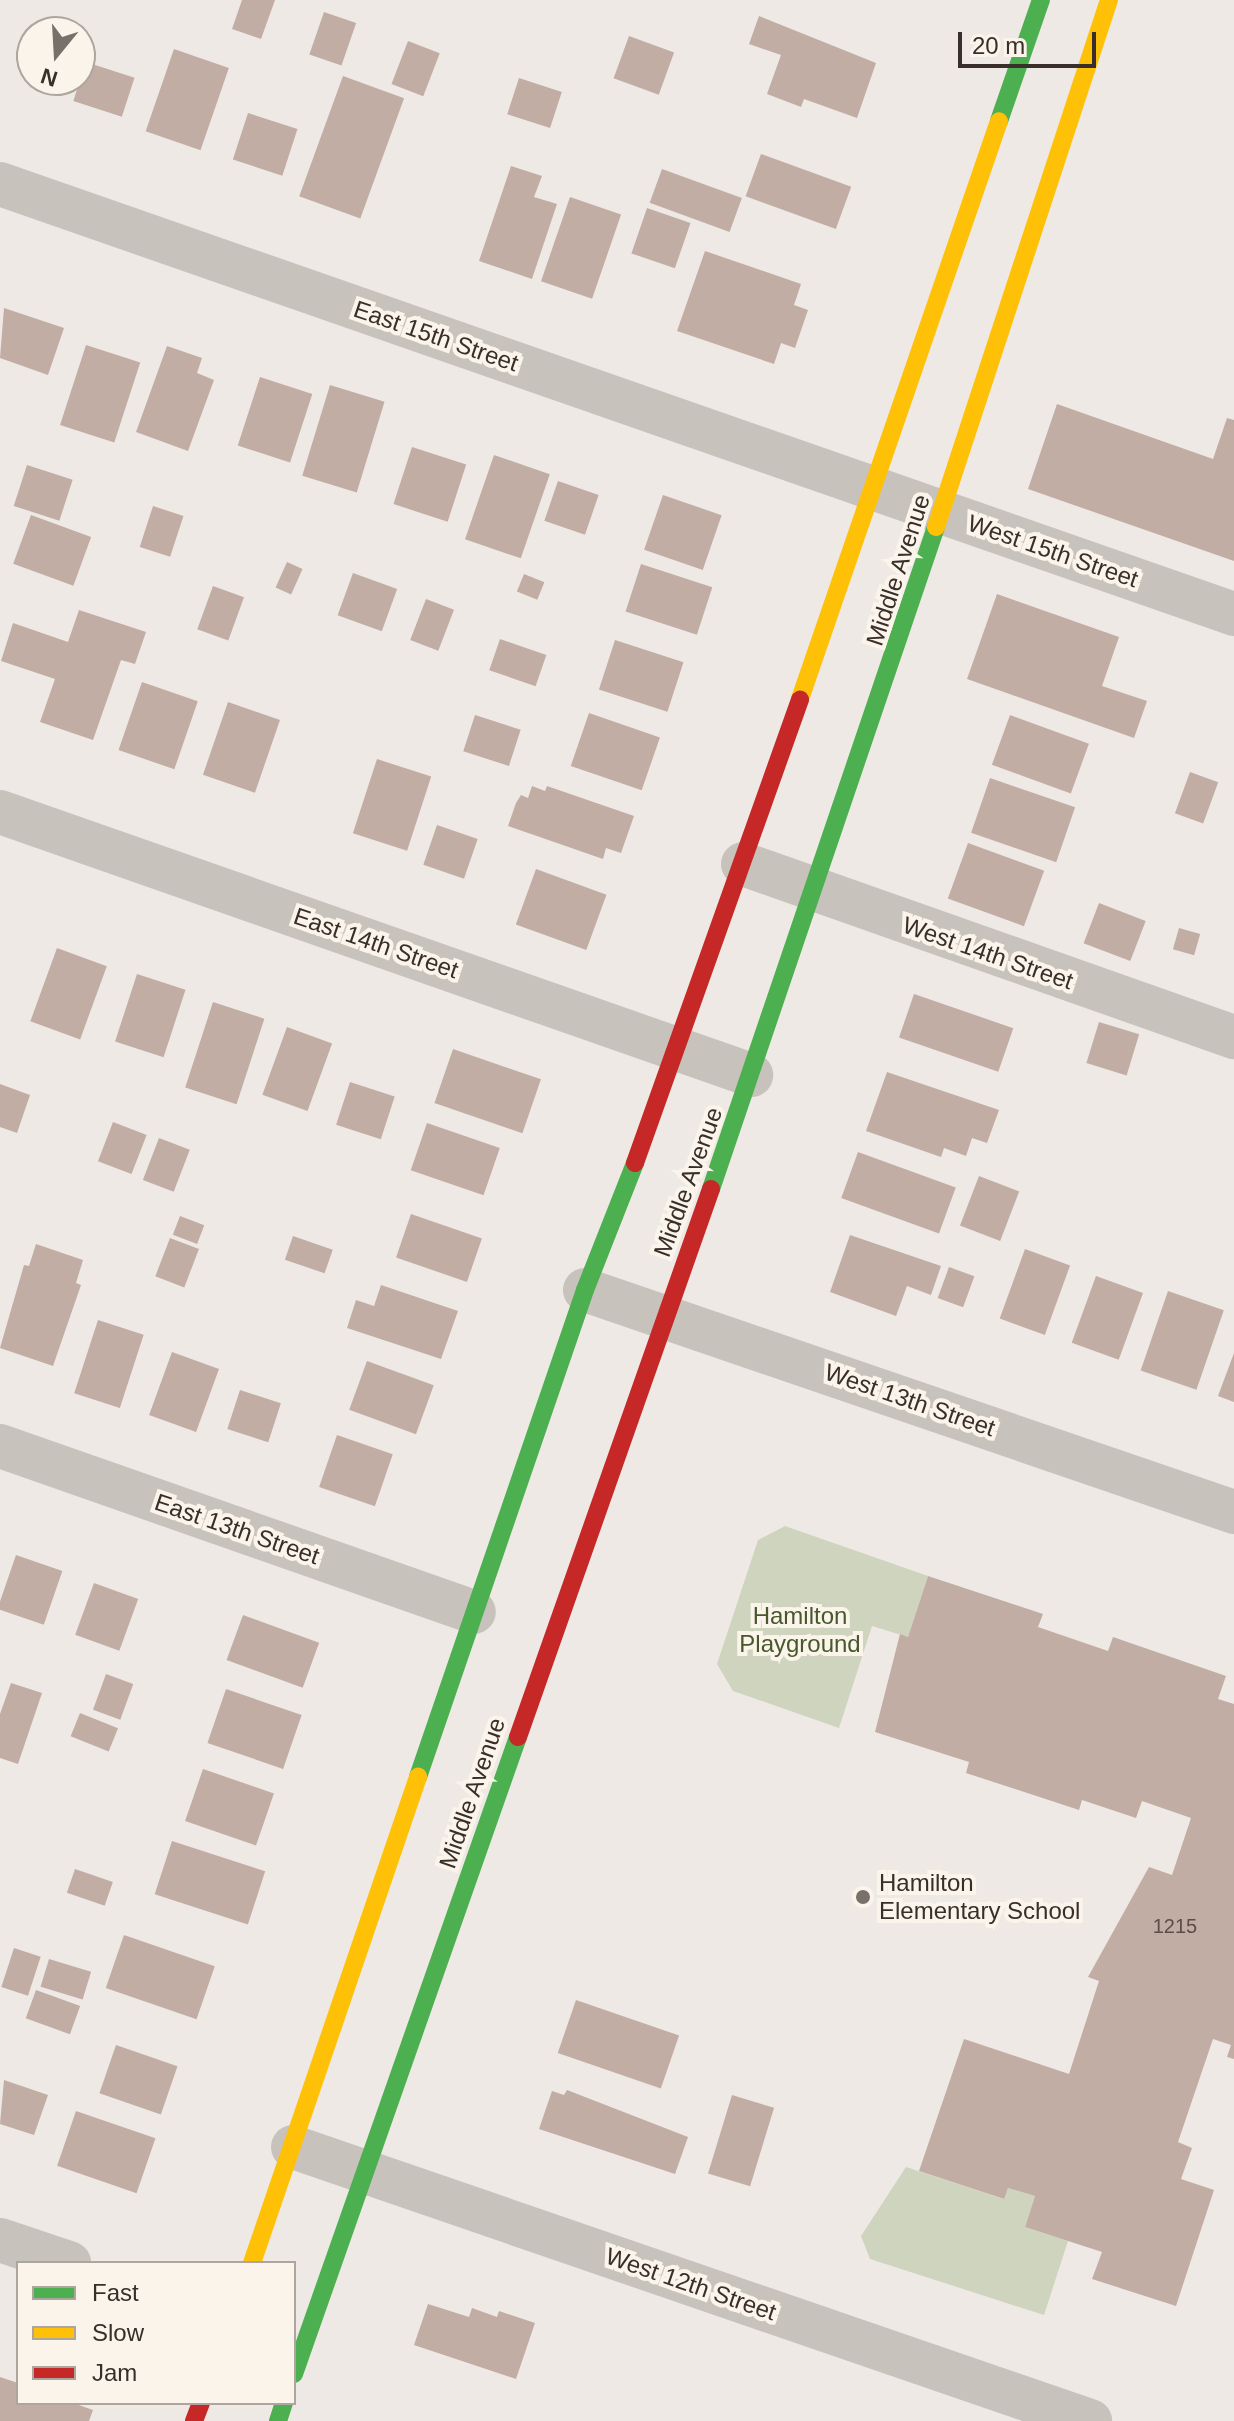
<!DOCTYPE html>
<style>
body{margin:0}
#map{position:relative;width:1234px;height:2421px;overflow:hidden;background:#eee9e4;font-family:Helvetica,sans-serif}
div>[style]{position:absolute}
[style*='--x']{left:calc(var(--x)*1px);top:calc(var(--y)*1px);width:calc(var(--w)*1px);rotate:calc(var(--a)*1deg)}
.green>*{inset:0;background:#cfd4be}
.building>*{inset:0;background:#c2ada5;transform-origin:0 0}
.street>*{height:44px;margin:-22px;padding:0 22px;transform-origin:22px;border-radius:22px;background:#c8c2bc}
.fast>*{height:18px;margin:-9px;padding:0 9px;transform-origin:9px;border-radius:9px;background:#4caf50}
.slow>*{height:18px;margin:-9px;padding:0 9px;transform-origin:9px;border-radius:9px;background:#ffc107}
.jam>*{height:18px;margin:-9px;padding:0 9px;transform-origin:9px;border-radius:9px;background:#c62828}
.dots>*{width:22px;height:22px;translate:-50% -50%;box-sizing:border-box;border:4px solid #fbf4eb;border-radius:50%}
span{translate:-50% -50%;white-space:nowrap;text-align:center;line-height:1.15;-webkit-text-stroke:8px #fbf4eb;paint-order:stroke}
.number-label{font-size:20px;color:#5b4e49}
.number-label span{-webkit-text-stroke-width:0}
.street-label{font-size:24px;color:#392f2a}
.park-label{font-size:24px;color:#48582d}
.poi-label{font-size:24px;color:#392f2a}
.left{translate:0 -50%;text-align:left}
.legend{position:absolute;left:16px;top:2261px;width:280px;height:144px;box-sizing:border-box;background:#fbf4eb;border:2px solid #ada59e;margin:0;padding:10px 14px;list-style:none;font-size:24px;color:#392f2a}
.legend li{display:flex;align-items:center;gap:16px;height:40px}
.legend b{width:40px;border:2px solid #ada59e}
.north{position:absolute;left:16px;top:16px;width:80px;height:80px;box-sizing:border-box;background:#fbf4eb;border:2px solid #ada59e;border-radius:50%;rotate:198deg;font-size:22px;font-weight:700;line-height:32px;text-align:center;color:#392f2a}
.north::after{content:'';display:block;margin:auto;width:28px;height:36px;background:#78706b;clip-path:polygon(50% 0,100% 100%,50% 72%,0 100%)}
.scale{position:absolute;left:958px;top:32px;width:138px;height:36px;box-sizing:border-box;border:4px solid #392f2a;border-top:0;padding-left:10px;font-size:24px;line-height:28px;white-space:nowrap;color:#392f2a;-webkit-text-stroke:6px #fbf4eb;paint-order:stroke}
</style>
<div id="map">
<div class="green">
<div style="clip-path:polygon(785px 1526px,928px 1576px,908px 1637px,872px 1626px,839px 1728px,733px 1691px,717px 1664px,758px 1540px)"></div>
<div style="clip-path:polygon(906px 2167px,1003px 2199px,1008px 2188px,1035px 2196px,1025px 2227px,1068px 2241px,1044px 2315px,870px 2259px,861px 2236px)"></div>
</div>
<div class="building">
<div style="clip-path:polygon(242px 0,275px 0,261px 39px,232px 29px)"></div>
<div style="left:324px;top:12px;width:34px;height:45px;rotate:19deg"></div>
<div style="clip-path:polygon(759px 16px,876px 63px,857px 118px,804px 99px,801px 107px,767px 94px,781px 55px,749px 44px)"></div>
<div style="left:629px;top:36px;width:48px;height:45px;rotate:20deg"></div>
<div style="left:408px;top:41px;width:34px;height:46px;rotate:21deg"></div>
<div style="left:174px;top:49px;width:58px;height:87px;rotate:19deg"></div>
<div style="left:86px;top:62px;width:51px;height:41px;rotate:18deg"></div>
<div style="left:343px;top:76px;width:65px;height:128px;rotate:20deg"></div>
<div style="left:519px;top:78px;width:45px;height:38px;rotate:18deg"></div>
<div style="left:248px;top:113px;width:52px;height:49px;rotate:18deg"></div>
<div style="left:761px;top:154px;width:96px;height:45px;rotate:20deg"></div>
<div style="clip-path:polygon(511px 166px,542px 176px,534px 197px,557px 204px,532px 279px,479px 261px)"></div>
<div style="left:662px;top:169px;width:85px;height:36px;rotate:20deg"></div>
<div style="left:570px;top:197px;width:54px;height:89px;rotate:19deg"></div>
<div style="left:647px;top:208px;width:46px;height:48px;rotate:19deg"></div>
<div style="clip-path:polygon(705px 251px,801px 284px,794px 305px,808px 310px,795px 348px,781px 343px,774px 364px,677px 331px)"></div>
<div style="clip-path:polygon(4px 308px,64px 328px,48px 375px,0 358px)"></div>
<div style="left:86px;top:345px;width:57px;height:84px;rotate:18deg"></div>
<div style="clip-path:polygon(167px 346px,202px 358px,197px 373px,214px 380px,188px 451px,136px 432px)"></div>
<div style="left:260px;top:377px;width:55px;height:72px;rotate:18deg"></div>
<div style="left:330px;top:385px;width:57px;height:95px;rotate:17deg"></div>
<div style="clip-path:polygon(1057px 404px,1213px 459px,1227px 418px,1234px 420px,1234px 561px,1028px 489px)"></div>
<div style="left:412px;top:447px;width:57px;height:60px;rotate:18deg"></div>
<div style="left:494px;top:455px;width:59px;height:89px;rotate:19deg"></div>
<div style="left:27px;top:465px;width:48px;height:43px;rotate:18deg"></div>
<div style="left:558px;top:481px;width:43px;height:42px;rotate:19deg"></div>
<div style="left:663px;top:495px;width:62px;height:58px;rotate:19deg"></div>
<div style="left:153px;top:506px;width:32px;height:43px;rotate:18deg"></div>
<div style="left:31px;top:515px;width:64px;height:52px;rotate:20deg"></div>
<div style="left:287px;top:562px;width:17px;height:28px;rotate:24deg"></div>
<div style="left:641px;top:564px;width:75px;height:50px;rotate:18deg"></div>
<div style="left:353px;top:573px;width:47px;height:45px;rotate:20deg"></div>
<div style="left:524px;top:574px;width:22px;height:19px;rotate:22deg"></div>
<div style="left:213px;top:586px;width:33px;height:46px;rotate:20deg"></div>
<div style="clip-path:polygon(997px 594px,1119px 637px,1102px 686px,1147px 701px,1134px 738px,967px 679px)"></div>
<div style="left:426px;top:599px;width:30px;height:44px;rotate:21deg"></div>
<div style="clip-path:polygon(79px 610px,146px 632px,135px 664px,121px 660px,93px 740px,40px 722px,55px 679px,1px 661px,13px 623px,68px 642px)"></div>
<div style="left:500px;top:639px;width:49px;height:33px;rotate:19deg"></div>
<div style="left:615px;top:640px;width:72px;height:52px;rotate:18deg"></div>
<div style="left:142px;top:682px;width:59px;height:72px;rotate:19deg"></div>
<div style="left:228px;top:702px;width:55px;height:77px;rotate:19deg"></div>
<div style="left:589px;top:713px;width:75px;height:56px;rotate:19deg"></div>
<div style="left:475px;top:715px;width:48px;height:38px;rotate:18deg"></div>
<div style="left:1010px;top:715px;width:84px;height:53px;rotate:20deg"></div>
<div style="left:377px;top:759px;width:57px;height:78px;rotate:18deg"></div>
<div style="left:1190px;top:772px;width:30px;height:44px;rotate:20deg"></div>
<div style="left:990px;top:778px;width:90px;height:58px;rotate:19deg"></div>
<div style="clip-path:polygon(532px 786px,545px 791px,547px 786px,634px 816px,621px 853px,606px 848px,603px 859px,508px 826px,516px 803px,521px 795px,528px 798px)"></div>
<div style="left:437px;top:825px;width:43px;height:42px;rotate:19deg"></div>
<div style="left:968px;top:843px;width:81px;height:59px;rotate:20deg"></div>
<div style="left:536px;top:869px;width:75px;height:59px;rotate:20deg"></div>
<div style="left:1099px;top:903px;width:50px;height:43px;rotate:21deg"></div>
<div style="left:1179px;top:928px;width:22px;height:22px;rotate:16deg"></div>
<div style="left:57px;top:948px;width:53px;height:78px;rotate:20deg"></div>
<div style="left:137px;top:974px;width:51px;height:71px;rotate:18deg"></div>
<div style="left:914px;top:994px;width:105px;height:46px;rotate:19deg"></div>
<div style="left:213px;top:1002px;width:54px;height:90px;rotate:18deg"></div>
<div style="left:1099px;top:1022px;width:42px;height:43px;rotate:17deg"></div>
<div style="left:287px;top:1027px;width:48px;height:72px;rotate:20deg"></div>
<div style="left:453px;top:1049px;width:93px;height:57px;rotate:19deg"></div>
<div style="clip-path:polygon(887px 1072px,999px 1110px,987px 1143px,972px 1138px,966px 1156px,944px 1148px,941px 1157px,866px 1131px)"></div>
<div style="left:350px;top:1082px;width:47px;height:45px;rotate:18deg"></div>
<div style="clip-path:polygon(0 1084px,30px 1095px,17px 1133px,0 1127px)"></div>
<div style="left:113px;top:1122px;width:36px;height:42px;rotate:21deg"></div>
<div style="left:427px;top:1123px;width:77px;height:50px;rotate:19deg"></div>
<div style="left:159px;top:1138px;width:33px;height:45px;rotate:21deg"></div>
<div style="left:858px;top:1152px;width:104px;height:49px;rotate:20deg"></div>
<div style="left:979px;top:1176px;width:43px;height:53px;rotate:21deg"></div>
<div style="left:411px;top:1214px;width:75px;height:46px;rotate:19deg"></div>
<div style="left:180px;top:1216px;width:26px;height:20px;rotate:21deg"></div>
<div style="clip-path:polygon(850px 1235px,941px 1266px,931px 1295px,907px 1286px,896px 1316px,830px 1292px)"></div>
<div style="left:293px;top:1236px;width:42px;height:25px;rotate:19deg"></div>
<div style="left:170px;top:1238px;width:31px;height:41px;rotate:21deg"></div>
<div style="clip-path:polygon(36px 1244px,83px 1260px,76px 1283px,81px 1285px,53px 1366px,0 1348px,24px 1265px,29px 1266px)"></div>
<div style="left:1025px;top:1249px;width:48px;height:74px;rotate:20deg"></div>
<div style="left:949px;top:1267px;width:27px;height:33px;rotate:20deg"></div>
<div style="left:1096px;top:1276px;width:50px;height:71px;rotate:20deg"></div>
<div style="clip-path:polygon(381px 1285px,458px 1311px,441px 1359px,347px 1328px,356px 1300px,374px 1306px)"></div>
<div style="left:1168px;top:1291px;width:59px;height:84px;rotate:19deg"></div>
<div style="left:98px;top:1320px;width:48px;height:77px;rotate:18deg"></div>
<div style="left:172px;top:1352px;width:50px;height:67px;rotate:20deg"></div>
<div style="clip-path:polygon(1234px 1353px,1234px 1402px,1218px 1396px)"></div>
<div style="left:367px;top:1361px;width:71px;height:52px;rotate:20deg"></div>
<div style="left:240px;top:1390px;width:43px;height:41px;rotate:18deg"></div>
<div style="left:337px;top:1435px;width:59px;height:55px;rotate:19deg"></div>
<div style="left:16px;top:1555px;width:49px;height:57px;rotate:19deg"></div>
<div style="clip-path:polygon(928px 1576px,1043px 1614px,1038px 1627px,1108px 1651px,1113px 1637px,1226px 1676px,1218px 1699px,1234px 1704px,1234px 2059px,1227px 2057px,1231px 2045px,1213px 2039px,1178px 2142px,1192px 2148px,1181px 2179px,1214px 2190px,1176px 2306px,1092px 2279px,1102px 2252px,1025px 2227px,1035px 2196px,1008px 2188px,1004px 2199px,919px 2171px,964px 2039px,1069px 2074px,1099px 1981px,1088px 1977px,1149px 1867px,1172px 1875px,1191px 1818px,1142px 1801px,1136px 1818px,1082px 1800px,1079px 1810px,966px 1773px,969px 1762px,875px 1732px,900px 1634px,908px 1637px)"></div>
<div style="left:94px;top:1583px;width:47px;height:55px;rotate:20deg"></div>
<div style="left:243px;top:1615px;width:81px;height:48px;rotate:20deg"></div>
<div style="left:106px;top:1674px;width:29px;height:38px;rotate:20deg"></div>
<div style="clip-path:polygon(11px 1683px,42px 1693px,18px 1764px,0 1758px,0 1714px)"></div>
<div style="left:226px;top:1689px;width:80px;height:57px;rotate:19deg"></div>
<div style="left:80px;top:1713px;width:41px;height:25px;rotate:22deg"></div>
<div style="left:203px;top:1769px;width:75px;height:55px;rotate:19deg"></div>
<div style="left:172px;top:1841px;width:98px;height:56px;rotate:18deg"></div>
<div style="left:75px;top:1869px;width:40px;height:25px;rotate:19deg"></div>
<div style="left:124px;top:1935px;width:96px;height:56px;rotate:19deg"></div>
<div style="left:14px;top:1948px;width:28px;height:41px;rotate:18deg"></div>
<div style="left:49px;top:1959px;width:44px;height:29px;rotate:17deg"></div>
<div style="left:36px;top:1990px;width:47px;height:30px;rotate:20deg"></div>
<div style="left:576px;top:2000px;width:109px;height:56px;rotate:19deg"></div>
<div style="left:116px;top:2045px;width:65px;height:51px;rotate:19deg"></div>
<div style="clip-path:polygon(4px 2080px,48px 2095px,34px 2135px,0 2124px)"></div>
<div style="clip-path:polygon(567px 2090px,688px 2137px,675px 2174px,539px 2129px,552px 2091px,564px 2095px)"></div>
<div style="left:732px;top:2095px;width:44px;height:82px;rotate:17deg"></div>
<div style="left:76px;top:2111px;width:84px;height:58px;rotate:19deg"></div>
<div style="clip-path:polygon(428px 2304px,469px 2317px,472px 2308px,497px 2317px,499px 2311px,535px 2323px,516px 2379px,414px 2345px)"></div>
<div style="clip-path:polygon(0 2377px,18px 2383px,18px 2403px,73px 2403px,93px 2410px,89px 2421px,0 2421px)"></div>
</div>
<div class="street">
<div style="--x:0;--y:184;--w:1307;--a:19.21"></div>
<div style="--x:0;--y:812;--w:796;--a:19.3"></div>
<div style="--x:743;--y:864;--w:521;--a:19.41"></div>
<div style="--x:585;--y:1290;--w:686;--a:18.88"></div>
<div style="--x:0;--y:1446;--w:502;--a:19.3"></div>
<div style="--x:293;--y:2147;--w:843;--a:18.97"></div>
<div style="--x:0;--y:2240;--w:73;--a:18.4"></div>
</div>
<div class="fast">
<div style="--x:999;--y:121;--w:128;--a:-70.9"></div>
<div style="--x:711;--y:1189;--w:699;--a:-71.23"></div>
<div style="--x:418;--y:1777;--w:515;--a:-71.07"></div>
<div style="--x:585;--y:1290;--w:136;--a:-68.5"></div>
<div style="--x:294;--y:2374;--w:675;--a:-70.63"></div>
<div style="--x:278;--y:2421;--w:19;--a:-72"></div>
</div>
<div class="slow">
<div style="--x:936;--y:527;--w:555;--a:-71.83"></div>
<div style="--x:800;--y:699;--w:611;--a:-71"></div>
<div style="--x:252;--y:2263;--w:514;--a:-71.14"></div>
</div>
<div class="jam">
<div style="--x:635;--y:1163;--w:492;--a:-70.4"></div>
<div style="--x:518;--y:1737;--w:581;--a:-70.6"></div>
<div style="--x:194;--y:2421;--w:19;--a:-69"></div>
</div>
<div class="dots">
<div style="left:863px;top:1897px;background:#78706b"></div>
</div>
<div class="number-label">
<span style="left:1175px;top:1926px">1215</span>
</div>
<div class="street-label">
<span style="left:436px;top:336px;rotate:19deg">East 15th Street</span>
<span style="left:1053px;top:551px;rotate:19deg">West 15th Street</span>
<span style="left:898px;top:570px;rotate:-72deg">Middle Avenue</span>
<span style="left:376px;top:943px;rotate:19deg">East 14th Street</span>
<span style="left:988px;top:953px;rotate:19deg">West 14th Street</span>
<span style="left:688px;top:1182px;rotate:-70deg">Middle Avenue</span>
<span style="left:910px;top:1400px;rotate:19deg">West 13th Street</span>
<span style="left:237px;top:1529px;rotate:19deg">East 13th Street</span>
<span style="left:472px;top:1793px;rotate:-71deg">Middle Avenue</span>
<span style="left:691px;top:2284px;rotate:19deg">West 12th Street</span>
</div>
<div class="park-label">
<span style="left:800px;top:1630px">Hamilton<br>Playground</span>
</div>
<div class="poi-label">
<span class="left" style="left:879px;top:1897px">Hamilton<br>Elementary School</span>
</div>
<ul class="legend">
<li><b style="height:10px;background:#4caf50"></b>Fast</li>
<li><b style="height:10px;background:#ffc107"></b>Slow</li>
<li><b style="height:10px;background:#c62828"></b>Jam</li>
</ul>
<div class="north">N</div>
<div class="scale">20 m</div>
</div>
